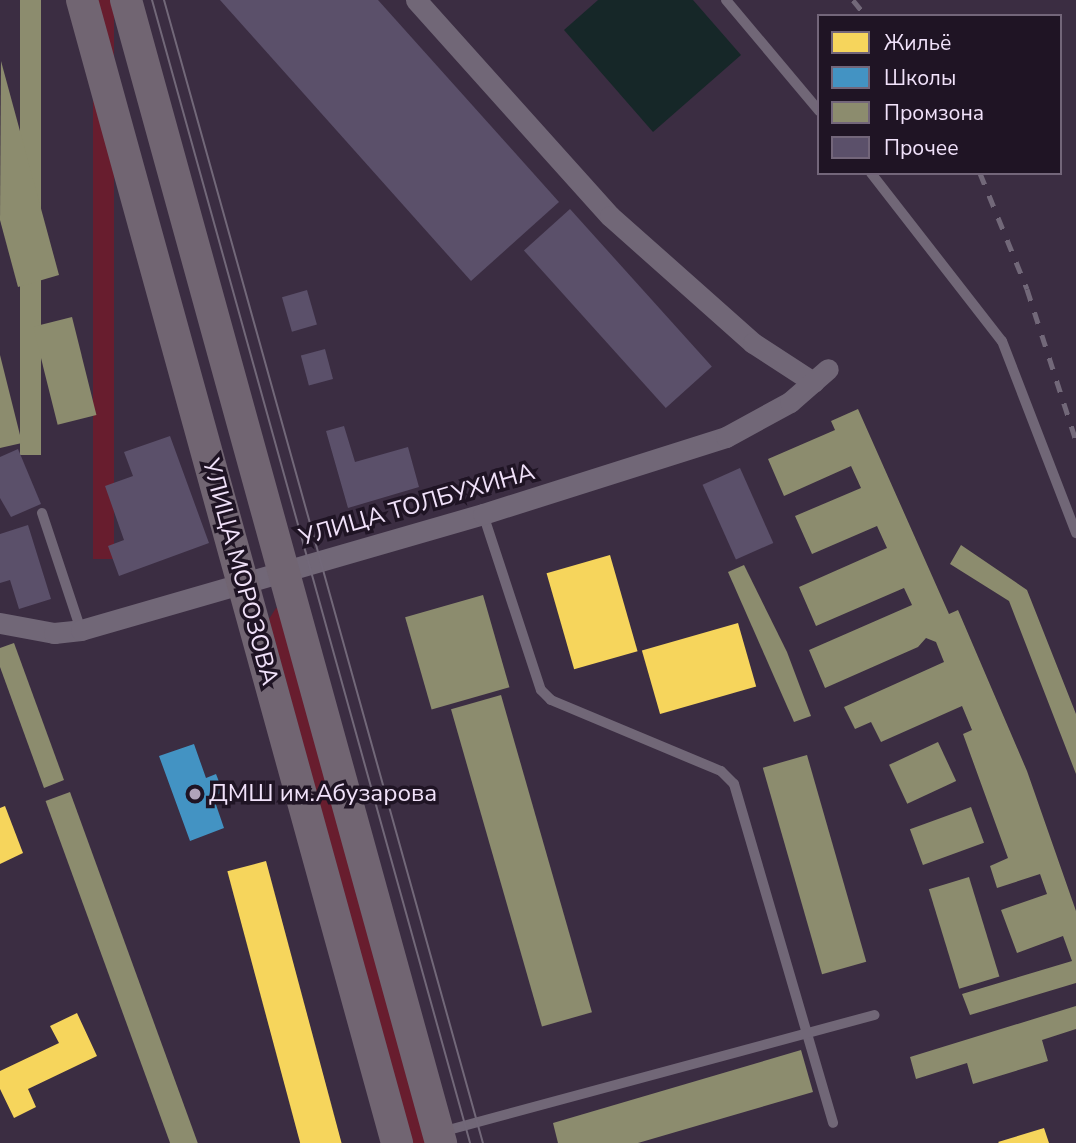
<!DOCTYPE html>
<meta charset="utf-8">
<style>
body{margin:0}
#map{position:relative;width:1076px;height:1143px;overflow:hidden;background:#3b2d42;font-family:"Nunito Sans",sans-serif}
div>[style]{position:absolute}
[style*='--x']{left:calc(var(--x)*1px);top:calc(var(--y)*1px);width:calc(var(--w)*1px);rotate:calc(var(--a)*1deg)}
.green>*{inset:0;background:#681d2e;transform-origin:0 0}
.water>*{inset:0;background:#162728}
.homes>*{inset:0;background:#f6d55c;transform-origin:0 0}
.schools>*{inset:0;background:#4393c3}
.industry>*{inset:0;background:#8c8c6e;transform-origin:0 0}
.building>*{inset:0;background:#5b506a;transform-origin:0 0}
.service>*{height:10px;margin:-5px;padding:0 5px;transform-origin:5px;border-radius:5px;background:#716777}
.minor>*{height:21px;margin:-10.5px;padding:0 10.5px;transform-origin:10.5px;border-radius:10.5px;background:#716777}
.secondary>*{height:32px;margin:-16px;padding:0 16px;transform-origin:16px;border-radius:16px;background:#716572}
.tram>*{height:2px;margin:-1px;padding:0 1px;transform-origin:1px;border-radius:1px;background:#726879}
.rail>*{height:5px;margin-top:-2.5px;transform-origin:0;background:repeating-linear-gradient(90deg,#726879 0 12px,transparent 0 24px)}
.dots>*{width:19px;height:19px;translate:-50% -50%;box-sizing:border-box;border:4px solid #1f1424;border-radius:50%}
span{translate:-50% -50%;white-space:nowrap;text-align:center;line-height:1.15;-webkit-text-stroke:7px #1f1424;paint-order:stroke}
.street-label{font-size:24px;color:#f1e2fa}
.poi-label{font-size:24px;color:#f1e2fa}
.left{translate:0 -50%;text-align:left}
.legend{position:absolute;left:817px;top:14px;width:245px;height:161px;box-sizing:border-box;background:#1f1424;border:2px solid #73667a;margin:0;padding:9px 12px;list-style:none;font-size:21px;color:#f1e2fa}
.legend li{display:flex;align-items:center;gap:14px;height:35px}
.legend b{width:35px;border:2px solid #73667a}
</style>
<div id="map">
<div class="green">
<div style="left:93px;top:0;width:21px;height:559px"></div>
<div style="clip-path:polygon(276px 608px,281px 609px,432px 1143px,412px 1143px,269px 619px)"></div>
</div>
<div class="water">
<div style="clip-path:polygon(598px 0,693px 0,741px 55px,653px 132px,564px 30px)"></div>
</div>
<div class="homes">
<div style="left:610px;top:555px;width:100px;height:66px;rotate:74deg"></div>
<div style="left:738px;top:623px;width:66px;height:100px;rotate:74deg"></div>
<div style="clip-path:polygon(5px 806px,23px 853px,0 864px,0 808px)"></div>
<div style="left:266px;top:861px;width:292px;height:40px;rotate:75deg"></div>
<div style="clip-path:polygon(77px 1013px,97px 1056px,28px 1089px,36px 1107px,14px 1118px,0 1089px,0 1071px,59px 1043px,50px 1026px)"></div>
<div style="clip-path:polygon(1044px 1128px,1049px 1143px,999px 1143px,998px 1142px)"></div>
</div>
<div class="schools">
<div style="clip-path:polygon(194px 744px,206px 778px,216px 774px,223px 792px,213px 796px,224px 828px,190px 841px,159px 756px)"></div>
</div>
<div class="industry">
<div style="left:20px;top:0;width:21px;height:455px"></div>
<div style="clip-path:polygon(1px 61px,59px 275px,18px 287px,0 220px)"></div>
<div style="left:72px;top:317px;width:101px;height:40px;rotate:76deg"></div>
<div style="clip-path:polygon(0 355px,22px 443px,0 448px)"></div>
<div style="clip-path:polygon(858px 409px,949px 614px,958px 610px,1027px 771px,1076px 911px,1076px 983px,970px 1015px,962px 994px,1072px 961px,1063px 936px,1017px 953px,1001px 910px,1047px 894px,1040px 874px,997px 888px,990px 866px,1008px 858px,963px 734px,972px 730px,962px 706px,881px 742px,871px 722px,855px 729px,844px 707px,944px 662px,936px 642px,926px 638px,918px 647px,825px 688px,809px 650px,912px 605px,904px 588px,816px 626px,799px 587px,887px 548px,877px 526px,812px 554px,795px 516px,861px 488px,851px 466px,784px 496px,768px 459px,835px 430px,831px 421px)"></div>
<div style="clip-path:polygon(961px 545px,1027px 590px,1076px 714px,1076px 774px,1009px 601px,950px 564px)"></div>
<div style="clip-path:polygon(744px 565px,787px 652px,811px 716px,794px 722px,728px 572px)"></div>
<div style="left:483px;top:595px;width:96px;height:81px;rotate:74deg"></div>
<div style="clip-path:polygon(14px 643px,64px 780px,44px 788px,0 667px,0 648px)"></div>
<div style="left:501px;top:695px;width:330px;height:52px;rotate:74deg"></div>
<div style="left:938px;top:742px;width:43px;height:54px;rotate:65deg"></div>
<div style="left:807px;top:755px;width:215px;height:46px;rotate:74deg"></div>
<div style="left:70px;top:792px;width:374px;height:26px;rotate:70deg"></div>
<div style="left:971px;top:807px;width:38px;height:65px;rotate:70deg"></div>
<div style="left:969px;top:877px;width:104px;height:42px;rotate:73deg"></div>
<div style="clip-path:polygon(1076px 1006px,1076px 1029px,1042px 1040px,1048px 1061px,973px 1084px,967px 1063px,916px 1079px,910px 1057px)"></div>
<div style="clip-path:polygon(801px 1050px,813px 1092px,638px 1143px,558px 1143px,553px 1123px)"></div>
</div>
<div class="building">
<div style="clip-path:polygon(220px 0,378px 0,559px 202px,471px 281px)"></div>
<div style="left:570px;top:209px;width:212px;height:62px;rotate:48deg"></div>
<div style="left:307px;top:290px;width:36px;height:26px;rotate:74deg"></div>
<div style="left:325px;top:349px;width:31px;height:25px;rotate:75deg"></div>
<div style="clip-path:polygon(344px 426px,355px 462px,408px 447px,419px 487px,348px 508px,326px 431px)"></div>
<div style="clip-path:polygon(170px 436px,209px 543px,119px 576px,108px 546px,124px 540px,105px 486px,133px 476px,124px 452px)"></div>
<div style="clip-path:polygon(18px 449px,41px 504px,11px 517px,0 498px,0 457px)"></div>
<div style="left:740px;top:468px;width:82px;height:41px;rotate:66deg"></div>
<div style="clip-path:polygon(28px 525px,51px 599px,19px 609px,10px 580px,0 583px,0 534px)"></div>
</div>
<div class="service">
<div style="--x:726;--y:0;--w:145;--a:50"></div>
<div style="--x:871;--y:173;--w:213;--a:52.1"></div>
<div style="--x:1002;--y:341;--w:206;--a:68.9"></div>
<div style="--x:42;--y:513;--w:123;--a:71.6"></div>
<div style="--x:483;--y:514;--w:185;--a:71.8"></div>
<div style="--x:541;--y:690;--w:14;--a:45"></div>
<div style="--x:551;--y:700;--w:184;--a:22.7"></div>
<div style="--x:721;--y:771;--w:18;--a:45"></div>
<div style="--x:734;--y:784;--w:353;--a:73.7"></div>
<div style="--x:441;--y:1132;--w:449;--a:-15.1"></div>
</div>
<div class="minor">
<div style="--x:416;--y:0;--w:290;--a:48.1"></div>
<div style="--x:610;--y:216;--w:191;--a:41.6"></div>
<div style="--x:753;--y:343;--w:72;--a:33"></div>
<div style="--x:0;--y:623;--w:55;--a:10.5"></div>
<div style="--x:54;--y:633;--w:27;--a:-6"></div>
<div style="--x:81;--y:630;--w:418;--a:-16.1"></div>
<div style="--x:483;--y:514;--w:255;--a:-17.6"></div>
<div style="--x:726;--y:437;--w:73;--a:-28.7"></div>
<div style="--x:790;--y:402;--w:50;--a:-41"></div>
</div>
<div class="secondary">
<div style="--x:82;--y:0;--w:1186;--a:74.59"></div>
<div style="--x:126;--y:0;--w:1186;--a:74.59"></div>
</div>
<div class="tram">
<div style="--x:152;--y:0;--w:1186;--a:74.45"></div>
<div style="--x:164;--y:0;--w:1187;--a:74.41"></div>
</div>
<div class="rail">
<div style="--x:853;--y:0;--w:21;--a:51"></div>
<div style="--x:980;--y:173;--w:125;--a:67.9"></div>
<div style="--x:1027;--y:289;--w:160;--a:72.1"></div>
</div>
<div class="dots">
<div style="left:195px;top:794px;background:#b1a3ba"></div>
</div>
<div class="street-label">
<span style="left:417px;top:505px;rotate:-16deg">УЛИЦА ТОЛБУХИНА</span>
<span style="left:240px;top:572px;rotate:75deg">УЛИЦА МОРОЗОВА</span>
</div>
<div class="poi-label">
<span class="left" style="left:209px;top:794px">ДМШ им.Абузарова</span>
</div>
<ul class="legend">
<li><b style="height:19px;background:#f6d55c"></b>Жильё</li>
<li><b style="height:19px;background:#4393c3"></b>Школы</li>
<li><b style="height:19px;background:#8c8c6e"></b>Промзона</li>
<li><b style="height:19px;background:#5b506a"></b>Прочее</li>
</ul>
</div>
